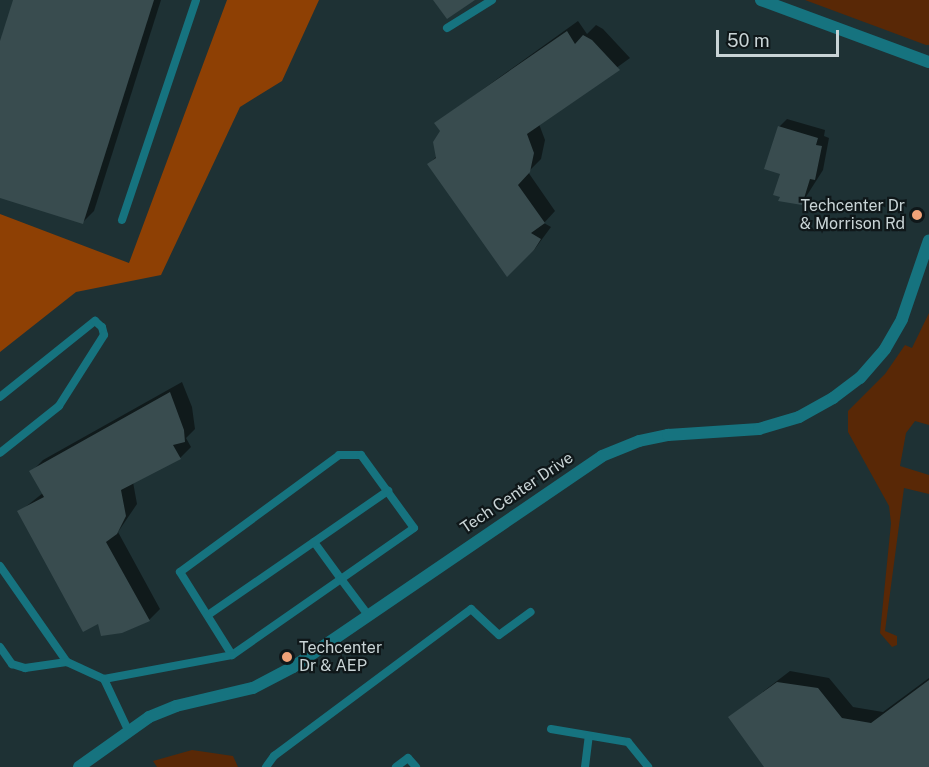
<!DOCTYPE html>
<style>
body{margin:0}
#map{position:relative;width:929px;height:767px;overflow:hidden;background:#1e3134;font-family:"Public Sans",sans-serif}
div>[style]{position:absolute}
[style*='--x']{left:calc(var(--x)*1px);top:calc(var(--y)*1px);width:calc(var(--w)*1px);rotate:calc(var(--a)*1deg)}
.green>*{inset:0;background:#592806}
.forest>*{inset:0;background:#8e4004}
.shadow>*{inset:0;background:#0007}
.building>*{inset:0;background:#394c4f}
.service>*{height:8px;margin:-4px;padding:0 4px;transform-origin:4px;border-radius:4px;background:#16737f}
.minor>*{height:12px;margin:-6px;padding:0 6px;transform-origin:6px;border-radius:6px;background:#16737f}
.tertiary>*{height:12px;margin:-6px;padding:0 6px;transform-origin:6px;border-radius:6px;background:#16737f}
.dots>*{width:16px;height:16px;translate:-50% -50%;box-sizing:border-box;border:3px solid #0f1719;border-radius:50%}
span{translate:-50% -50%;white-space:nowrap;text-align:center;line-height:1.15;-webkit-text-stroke:4.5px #0f1719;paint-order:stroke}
.poi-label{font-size:16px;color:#c9d4d6}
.right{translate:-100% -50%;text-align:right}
.left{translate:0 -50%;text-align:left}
.street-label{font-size:16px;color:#c9d4d6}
.scale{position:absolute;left:716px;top:30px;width:123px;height:27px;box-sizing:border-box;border:3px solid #c9d4d6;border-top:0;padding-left:8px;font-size:18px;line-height:21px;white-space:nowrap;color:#c9d4d6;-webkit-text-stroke:4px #0f1719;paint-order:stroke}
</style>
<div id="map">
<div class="green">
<div style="clip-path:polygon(805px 0,929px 0,929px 45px,926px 45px)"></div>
<div style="clip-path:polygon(929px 313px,929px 425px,915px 421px,906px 433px,900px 466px,929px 475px,929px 494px,904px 488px,885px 631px,897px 636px,897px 645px,892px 647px,880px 633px,891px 523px,889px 506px,848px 432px,848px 411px,885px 374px,905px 345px,912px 348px)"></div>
<div style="clip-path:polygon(192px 750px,233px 756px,238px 767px,157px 767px,153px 761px)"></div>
</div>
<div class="forest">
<div style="clip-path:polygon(227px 0,319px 0,282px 81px,240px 107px,161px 275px,76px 292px,0 352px,0 214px,129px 263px)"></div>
</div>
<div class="shadow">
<div style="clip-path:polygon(14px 0,161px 0,94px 211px,83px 222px,0 197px,0 46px)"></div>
<div style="clip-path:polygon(578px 21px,587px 34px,596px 25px,603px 29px,630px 58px,539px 124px,545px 140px,541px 159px,528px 172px,555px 211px,544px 223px,551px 227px,534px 250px,507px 274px,429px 164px,437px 156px,442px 131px,436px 123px)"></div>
<div style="clip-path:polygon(787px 119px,825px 130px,824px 136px,829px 138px,823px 170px,802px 203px,782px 173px,779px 127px)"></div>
<div style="clip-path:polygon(182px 382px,192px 407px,195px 429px,186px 438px,191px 447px,180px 458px,133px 482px,137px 504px,118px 532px,160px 609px,149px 620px,99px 622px,19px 512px,43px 493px,31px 472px,43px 460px)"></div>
<div style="clip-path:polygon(790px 671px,829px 678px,853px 707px,883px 712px,929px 678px,929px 767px,766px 767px,730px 717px)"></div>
</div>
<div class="building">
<div style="clip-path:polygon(13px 0,154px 0,83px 224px,0 198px,0 41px)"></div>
<div style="clip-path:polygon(433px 0,475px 0,447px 19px)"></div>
<div style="clip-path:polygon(567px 31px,575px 44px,583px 35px,592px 40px,620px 70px,527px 134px,534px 153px,530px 172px,518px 185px,545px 223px,531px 233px,541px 239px,534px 250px,507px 277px,427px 164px,436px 158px,433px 142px,440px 131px,434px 123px)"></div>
<div style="clip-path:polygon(778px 126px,818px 138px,816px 145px,822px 146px,815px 180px,810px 179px,802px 205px,778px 201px,780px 197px,773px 195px,780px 174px,764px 169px)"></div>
<div style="clip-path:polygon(170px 392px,184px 430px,185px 442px,173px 445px,181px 459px,121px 490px,126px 516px,117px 534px,106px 542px,150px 621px,122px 633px,101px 636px,98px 624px,83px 632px,17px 511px,44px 497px,29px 471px)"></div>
<div style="clip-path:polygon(929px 680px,929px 767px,764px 767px,728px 717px,777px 682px,818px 688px,842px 718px,871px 723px)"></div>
</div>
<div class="service">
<div style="--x:447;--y:28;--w:53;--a:-31.9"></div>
<div style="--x:122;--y:220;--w:232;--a:-71.4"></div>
<div style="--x:0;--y:397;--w:122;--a:-38.7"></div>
<div style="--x:95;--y:321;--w:9;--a:41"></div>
<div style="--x:102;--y:327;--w:8;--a:76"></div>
<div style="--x:104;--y:335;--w:84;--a:122.4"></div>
<div style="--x:59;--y:406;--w:75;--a:141.5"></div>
<div style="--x:314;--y:542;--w:46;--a:53.9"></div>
<div style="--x:341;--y:579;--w:133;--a:145.1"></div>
<div style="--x:232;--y:655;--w:98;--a:-122.1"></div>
<div style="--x:180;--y:572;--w:197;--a:-36.3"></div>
<div style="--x:339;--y:455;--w:22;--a:0"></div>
<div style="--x:361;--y:455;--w:90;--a:54"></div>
<div style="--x:414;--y:528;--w:89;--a:145.1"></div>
<div style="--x:341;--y:579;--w:45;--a:53.1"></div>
<div style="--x:0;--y:566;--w:117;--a:55.1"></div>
<div style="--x:67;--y:662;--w:41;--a:24.7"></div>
<div style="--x:104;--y:679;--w:130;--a:-10.6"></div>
<div style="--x:208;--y:615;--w:219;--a:-34.6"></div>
<div style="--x:0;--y:647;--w:21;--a:55"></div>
<div style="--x:12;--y:664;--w:14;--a:17"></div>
<div style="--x:25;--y:668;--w:42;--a:-8.1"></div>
<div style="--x:104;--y:679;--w:56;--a:64.8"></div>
<div style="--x:551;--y:729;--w:78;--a:9.6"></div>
<div style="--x:628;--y:742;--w:32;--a:51"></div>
<div style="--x:266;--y:767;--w:14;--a:-54"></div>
<div style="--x:274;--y:756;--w:246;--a:-36.7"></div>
<div style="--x:471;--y:609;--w:38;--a:43"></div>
<div style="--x:499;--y:635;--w:39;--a:-36"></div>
<div style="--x:396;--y:767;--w:15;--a:-37"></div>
<div style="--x:408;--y:758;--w:12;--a:48"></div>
<div style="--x:585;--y:767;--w:31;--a:-83"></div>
</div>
<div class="minor">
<div style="--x:79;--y:767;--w:86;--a:-35.5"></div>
<div style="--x:149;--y:717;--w:29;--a:-22"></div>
<div style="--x:176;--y:706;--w:79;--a:-13.2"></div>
<div style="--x:253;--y:688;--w:45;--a:-27.7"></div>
<div style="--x:293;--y:667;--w:374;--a:-34.3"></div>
<div style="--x:602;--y:456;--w:40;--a:-22"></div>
<div style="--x:639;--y:441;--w:30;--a:-12"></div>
<div style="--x:668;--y:435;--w:91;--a:-3.8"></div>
<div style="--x:759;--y:429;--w:42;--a:-16.7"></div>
<div style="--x:799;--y:417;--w:39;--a:-29"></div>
<div style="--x:833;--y:398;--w:34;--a:-37"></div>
<div style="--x:860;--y:378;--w:38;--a:-49"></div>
<div style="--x:885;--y:349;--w:34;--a:-60"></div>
<div style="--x:902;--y:319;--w:83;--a:-71.1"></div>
</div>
<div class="tertiary">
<div style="--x:761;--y:0;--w:179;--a:20.3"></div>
</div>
<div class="dots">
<div style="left:917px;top:215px;background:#f0a278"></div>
<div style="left:287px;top:657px;background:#f0a278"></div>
</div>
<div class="poi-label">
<span class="right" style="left:905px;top:215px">Techcenter Dr<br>&amp; Morrison Rd</span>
<span class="left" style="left:299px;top:657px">Techcenter<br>Dr &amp; AEP</span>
</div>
<div class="street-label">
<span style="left:517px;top:493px;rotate:-34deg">Tech Center Drive</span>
</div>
<div class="scale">50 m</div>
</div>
